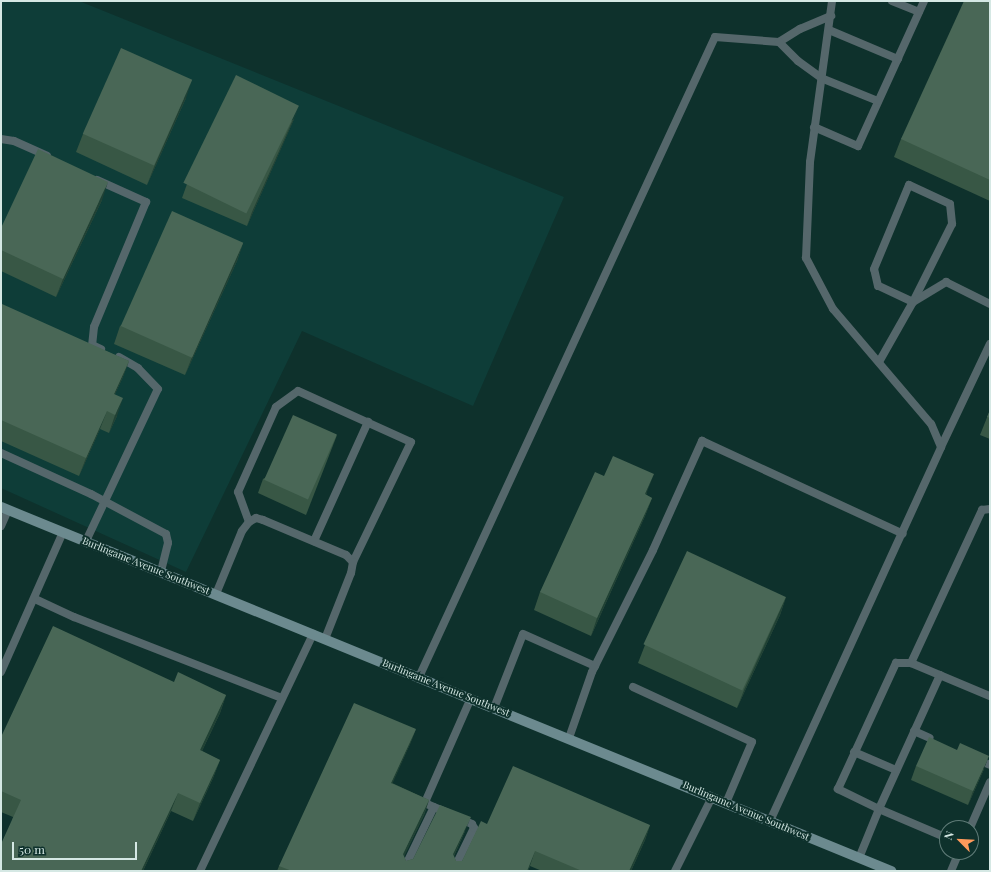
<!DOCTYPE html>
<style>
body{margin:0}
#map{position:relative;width:991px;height:872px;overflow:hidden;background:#0e312c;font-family:"Playfair Display",serif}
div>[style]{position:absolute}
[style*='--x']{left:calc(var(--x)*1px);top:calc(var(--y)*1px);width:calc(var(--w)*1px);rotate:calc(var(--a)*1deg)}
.built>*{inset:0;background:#0e3d38}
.lane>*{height:8px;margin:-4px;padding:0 4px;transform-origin:4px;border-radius:4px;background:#55676b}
.secondary>*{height:10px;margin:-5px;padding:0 5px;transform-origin:5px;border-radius:5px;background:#6c8a8f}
.wall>*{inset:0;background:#385745}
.shaded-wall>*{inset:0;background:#204134}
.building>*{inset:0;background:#496756;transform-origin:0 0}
span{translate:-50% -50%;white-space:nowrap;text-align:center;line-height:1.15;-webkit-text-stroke:4px #0e312c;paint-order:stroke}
.street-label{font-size:10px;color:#d5e8e4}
.frame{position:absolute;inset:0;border:2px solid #d5e8e4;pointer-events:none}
.north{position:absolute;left:939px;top:820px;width:40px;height:40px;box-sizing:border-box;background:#0e312c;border:1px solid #5e7a76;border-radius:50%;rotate:294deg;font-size:11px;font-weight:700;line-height:16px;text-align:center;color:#d5e8e4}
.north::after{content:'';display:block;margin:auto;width:14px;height:18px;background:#ff9a5b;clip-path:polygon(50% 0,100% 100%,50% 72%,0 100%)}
.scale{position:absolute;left:12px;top:842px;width:125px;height:18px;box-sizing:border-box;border:2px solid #d5e8e4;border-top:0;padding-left:5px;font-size:12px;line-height:14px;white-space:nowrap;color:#d5e8e4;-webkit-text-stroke:3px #0e312c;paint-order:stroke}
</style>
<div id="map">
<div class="built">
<div style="clip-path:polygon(1px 1px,79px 1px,564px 197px,473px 406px,302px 331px,186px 572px,1px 488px)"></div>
</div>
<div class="lane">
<div style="--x:892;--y:1;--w:29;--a:22"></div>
<div style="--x:829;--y:30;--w:75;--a:22.8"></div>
<div style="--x:779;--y:42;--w:25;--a:-32"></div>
<div style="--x:800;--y:29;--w:34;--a:-23"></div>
<div style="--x:814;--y:127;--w:48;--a:23.4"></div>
<div style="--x:858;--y:146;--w:159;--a:-65.5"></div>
<div style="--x:1;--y:139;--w:13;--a:9"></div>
<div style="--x:14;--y:141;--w:36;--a:24"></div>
<div style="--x:97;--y:180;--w:54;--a:24.2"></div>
<div style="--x:146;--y:202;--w:135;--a:112.6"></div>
<div style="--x:94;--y:327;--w:18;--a:96"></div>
<div style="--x:92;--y:345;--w:10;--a:24"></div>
<div style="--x:909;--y:185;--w:45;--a:24.9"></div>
<div style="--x:950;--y:204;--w:20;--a:84"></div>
<div style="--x:952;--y:224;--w:87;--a:116.6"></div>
<div style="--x:913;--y:302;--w:38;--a:-155"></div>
<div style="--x:878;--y:286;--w:17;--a:-103"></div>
<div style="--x:874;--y:269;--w:91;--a:-67.4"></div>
<div style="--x:879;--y:362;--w:69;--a:-60.5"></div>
<div style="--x:913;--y:302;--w:39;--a:-31"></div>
<div style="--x:946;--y:282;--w:49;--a:26.6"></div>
<div style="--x:941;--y:447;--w:114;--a:-64.6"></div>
<div style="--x:1;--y:453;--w:99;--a:24.5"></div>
<div style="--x:91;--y:494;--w:85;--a:28.1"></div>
<div style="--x:166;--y:534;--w:9;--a:77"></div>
<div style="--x:168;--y:543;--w:30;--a:104"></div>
<div style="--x:249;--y:522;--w:32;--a:-110"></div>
<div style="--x:238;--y:492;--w:93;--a:-65.9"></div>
<div style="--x:276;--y:407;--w:27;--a:-36"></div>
<div style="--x:298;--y:391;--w:124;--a:24.3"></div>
<div style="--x:411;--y:442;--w:133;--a:115.8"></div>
<div style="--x:1;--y:526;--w:17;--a:-66"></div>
<div style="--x:86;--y:541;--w:168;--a:-64.7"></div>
<div style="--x:158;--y:389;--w:29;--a:-134"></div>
<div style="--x:138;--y:368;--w:22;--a:-150"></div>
<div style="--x:314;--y:541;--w:131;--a:-65.6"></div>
<div style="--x:216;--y:594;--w:68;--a:-67.6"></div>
<div style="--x:242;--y:531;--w:11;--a:-52"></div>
<div style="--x:249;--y:522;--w:8;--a:-30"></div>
<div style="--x:256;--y:518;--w:7;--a:16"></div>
<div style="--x:263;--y:520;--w:90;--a:22.9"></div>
<div style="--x:346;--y:555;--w:10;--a:45"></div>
<div style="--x:353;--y:562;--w:11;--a:100"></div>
<div style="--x:351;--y:573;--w:71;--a:111.5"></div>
<div style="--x:35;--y:599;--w:43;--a:24.8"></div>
<div style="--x:74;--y:617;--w:223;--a:21.3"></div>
<div style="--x:911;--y:663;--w:169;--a:-65.1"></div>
<div style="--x:982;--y:510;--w:8;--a:-7"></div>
<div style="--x:1;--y:672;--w:153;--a:-66.1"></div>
<div style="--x:940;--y:675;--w:147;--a:114.5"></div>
<div style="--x:879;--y:809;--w:74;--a:23.1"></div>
<div style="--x:419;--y:677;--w:705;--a:-65.18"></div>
<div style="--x:715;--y:37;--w:64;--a:4.5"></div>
<div style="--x:779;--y:42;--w:27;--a:45"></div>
<div style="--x:798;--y:61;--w:29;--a:36"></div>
<div style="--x:821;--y:78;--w:61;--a:22"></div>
<div style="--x:633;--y:687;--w:131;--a:24.8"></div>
<div style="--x:752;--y:742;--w:66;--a:113.1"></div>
<div style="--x:494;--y:708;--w:79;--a:-68.6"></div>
<div style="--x:523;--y:634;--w:79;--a:24"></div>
<div style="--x:914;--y:731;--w:17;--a:24"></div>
<div style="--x:569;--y:738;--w:70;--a:-70.8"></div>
<div style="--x:592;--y:672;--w:136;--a:-63.4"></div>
<div style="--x:653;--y:550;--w:120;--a:-65.8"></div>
<div style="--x:702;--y:441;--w:221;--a:24.8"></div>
<div style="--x:854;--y:752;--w:46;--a:23.2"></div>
<div style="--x:976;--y:759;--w:15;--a:23"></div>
<div style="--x:448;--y:813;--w:23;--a:-157"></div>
<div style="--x:427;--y:804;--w:4;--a:-104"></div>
<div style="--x:426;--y:800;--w:111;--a:-66.2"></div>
<div style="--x:770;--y:821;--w:411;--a:-65.4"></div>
<div style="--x:941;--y:447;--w:25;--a:-113"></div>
<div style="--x:931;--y:424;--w:151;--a:-130.4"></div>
<div style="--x:833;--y:309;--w:58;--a:-117.9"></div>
<div style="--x:806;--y:258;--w:96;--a:-87.6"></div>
<div style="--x:810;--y:162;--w:162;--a:-82.2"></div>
<div style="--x:970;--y:828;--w:50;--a:-66.5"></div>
<div style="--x:859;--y:858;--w:53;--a:-67.8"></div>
<div style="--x:879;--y:809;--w:46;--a:-154"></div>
<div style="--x:838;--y:789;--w:139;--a:-65.3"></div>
<div style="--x:896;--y:663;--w:15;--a:0"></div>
<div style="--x:911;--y:663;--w:86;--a:22.7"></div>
<div style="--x:200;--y:871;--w:263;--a:-64.5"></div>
<div style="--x:403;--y:871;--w:71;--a:-64.2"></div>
<div style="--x:453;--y:871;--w:48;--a:-64"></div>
<div style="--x:474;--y:828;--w:4;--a:-117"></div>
<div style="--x:472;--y:824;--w:13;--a:-157"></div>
<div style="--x:675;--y:871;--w:83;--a:-63.4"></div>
<div style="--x:951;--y:871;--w:21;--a:-67"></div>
</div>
<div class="secondary">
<div style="--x:1;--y:507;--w:962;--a:22.24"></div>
</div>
<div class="wall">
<div style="clip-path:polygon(990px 1px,990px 201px,894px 157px,901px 139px)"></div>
<div style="clip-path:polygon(186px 98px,147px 185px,76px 152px,83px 134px)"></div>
<div style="clip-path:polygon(294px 119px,247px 226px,182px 198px,187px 184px)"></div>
<div style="clip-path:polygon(102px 200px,56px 297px,1px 271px,1px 228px)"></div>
<div style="clip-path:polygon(243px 243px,237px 261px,185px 375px,114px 344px,120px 326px)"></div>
<div style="clip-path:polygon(1px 306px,129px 361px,122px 379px,115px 394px,117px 416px,109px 433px,100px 429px,79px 476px,1px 441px)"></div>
<div style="clip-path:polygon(990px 410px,990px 439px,980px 435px)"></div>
<div style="clip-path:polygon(337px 435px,306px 515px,258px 493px,263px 479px)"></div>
<div style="clip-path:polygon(647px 492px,646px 495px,652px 498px,645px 516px,591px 636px,534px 610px,540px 592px)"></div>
<div style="clip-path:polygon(786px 597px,780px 615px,737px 708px,638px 663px,645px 645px)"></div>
<div style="clip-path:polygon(174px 682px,226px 695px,220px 713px,202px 751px,220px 760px,213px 778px,193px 821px,171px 811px,143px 871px,1px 871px,13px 817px,1px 812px,1px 737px)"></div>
<div style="clip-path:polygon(416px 729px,410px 744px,392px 783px,429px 800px,424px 815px,404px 856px,406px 861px,413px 859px,465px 831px,454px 856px,456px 861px,462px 861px,487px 824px,650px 825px,645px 840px,631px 871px,542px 871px,530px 866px,528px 871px,277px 871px,279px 866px)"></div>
<div style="clip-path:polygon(916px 766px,984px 769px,968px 805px,911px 780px)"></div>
</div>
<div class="shaded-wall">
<div style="clip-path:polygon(192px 80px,186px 98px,147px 185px,154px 167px)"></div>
<div style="clip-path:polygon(299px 106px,294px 119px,247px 226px,252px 212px)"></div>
<div style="clip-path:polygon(108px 182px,102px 200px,56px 297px,63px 279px)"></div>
<div style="clip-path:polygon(243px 243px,237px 261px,185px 375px,192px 357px)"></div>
<div style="clip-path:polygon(129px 361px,122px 379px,107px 411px,114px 394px)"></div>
<div style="clip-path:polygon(123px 398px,117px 416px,109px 433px,115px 415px)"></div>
<div style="clip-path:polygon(107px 411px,100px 429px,79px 476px,86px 458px)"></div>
<div style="clip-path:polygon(654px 474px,647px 492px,638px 512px,645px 494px)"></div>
<div style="clip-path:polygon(652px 498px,645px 516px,591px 636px,597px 618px)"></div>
<div style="clip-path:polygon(786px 597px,780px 615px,737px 708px,744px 690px)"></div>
<div style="clip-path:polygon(226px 695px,220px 713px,194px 768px,200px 750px)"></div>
<div style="clip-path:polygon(416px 729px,410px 744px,386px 798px,391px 783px)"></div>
<div style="clip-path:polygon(989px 756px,984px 769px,968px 805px,973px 791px)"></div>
<div style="clip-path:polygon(220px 760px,213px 778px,193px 821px,200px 803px)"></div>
<div style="clip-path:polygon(178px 793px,171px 811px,143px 871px,141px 871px)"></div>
<div style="clip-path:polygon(429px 800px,424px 815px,398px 869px,403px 854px)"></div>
<div style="clip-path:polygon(471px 817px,465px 831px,448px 869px,453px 854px)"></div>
<div style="clip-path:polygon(650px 825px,645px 840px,631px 871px,629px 871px)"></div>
<div style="clip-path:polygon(535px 851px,530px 866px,528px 871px,527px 871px)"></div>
</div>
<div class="building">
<div style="clip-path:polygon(964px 1px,990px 1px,990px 180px,901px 139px)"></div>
<div style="left:121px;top:48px;width:78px;height:94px;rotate:24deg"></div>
<div style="left:236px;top:75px;width:70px;height:120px;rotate:26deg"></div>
<div style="clip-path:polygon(38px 149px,108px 182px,63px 279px,1px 250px,1px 228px)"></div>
<div style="left:172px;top:211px;width:78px;height:126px;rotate:24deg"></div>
<div style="clip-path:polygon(2px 304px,129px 361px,114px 394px,123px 398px,115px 415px,107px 411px,86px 458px,1px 420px,1px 306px)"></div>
<div style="clip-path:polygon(990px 410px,990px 418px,987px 417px)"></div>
<div style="left:293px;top:415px;width:48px;height:71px;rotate:24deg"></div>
<div style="clip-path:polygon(613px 456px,654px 474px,645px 494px,652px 498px,597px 618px,540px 592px,595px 472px,604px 476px)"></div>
<div style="left:687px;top:551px;width:109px;height:103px;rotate:25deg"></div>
<div style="clip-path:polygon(53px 626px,174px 682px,178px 672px,226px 695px,200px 750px,220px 760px,200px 803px,178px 793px,141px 871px,1px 871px,1px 844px,21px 800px,1px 791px,1px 737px)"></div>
<div style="clip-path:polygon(354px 703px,416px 729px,391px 783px,429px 800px,403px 854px,406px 861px,413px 859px,440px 805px,471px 817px,453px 854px,456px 861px,462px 861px,481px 821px,487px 824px,513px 766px,650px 825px,629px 871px,582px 871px,535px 851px,527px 871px,292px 871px,279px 866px)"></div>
<div style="clip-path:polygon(929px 737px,957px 750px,960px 743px,989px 756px,973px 791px,916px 766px)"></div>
</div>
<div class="street-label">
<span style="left:146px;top:566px;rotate:22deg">Burlingame Avenue Southwest</span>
<span style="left:446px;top:688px;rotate:22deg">Burlingame Avenue Southwest</span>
<span style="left:746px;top:811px;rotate:23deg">Burlingame Avenue Southwest</span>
</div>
<div class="frame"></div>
<div class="north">N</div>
<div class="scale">50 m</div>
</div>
